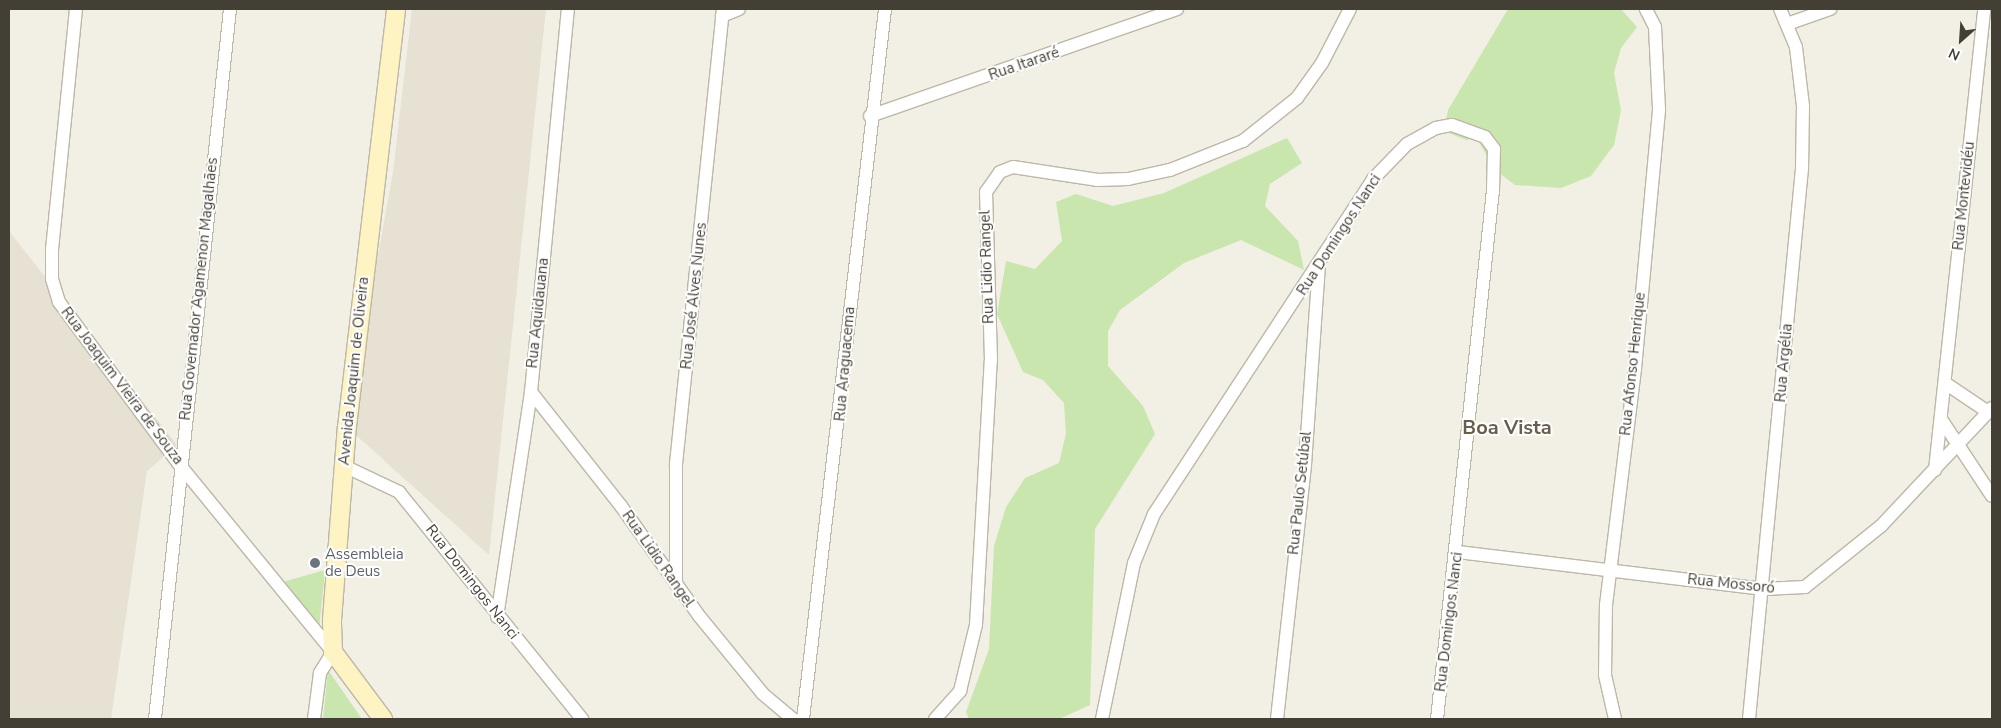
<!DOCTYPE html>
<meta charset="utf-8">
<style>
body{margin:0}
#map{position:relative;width:2001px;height:728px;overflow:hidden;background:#f2efe5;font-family:"Nunito Sans",sans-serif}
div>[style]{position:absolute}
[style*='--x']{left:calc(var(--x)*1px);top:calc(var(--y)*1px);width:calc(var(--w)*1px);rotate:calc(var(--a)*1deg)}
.residential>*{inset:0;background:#e6e1d3}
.green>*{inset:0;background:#c9e6ae}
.roads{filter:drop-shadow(1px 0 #bdb7a8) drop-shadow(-1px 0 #bdb7a8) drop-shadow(0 1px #bdb7a8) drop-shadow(0 -1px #bdb7a8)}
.street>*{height:12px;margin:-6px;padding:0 6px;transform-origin:6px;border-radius:6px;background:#fff}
.secondary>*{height:18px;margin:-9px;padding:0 9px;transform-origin:9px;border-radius:9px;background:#fdf3c3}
.dots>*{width:14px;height:14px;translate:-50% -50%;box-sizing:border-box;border:2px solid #fff;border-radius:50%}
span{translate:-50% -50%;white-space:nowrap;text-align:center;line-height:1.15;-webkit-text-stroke:4px #fff;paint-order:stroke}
.street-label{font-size:15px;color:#443f35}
.worship-label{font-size:15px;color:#5b616d}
.left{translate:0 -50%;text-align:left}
.district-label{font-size:20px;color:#675e4c;font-weight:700}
.frame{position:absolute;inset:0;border:10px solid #443f35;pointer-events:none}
.north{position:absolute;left:1936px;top:15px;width:50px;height:50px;-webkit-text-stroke:4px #fff;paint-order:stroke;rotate:206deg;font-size:14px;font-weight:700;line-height:20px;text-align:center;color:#443f35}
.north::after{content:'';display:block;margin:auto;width:18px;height:22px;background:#443f35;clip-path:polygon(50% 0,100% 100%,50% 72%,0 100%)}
</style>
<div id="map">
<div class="residential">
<div style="clip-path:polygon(412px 9px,546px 9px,489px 555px,347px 427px,393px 172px)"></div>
<div style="clip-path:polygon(9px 231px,177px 445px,147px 471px,111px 719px,9px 719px)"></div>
</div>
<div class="green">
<div style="clip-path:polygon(1508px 9px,1621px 9px,1637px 27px,1621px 48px,1614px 73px,1621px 110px,1614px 145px,1591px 176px,1561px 188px,1515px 185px,1495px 170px,1476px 137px,1466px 140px,1444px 131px,1448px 110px)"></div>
<div style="clip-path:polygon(1287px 138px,1302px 163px,1270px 184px,1265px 206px,1298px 241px,1304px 270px,1241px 240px,1184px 263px,1120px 310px,1108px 331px,1108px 366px,1143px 406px,1155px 434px,1095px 529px,1090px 705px,1059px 719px,969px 719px,966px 712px,989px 649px,994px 546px,1006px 507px,1025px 478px,1059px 463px,1066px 434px,1064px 403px,1043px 380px,1023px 372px,997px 314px,1006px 261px,1035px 269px,1062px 241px,1056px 202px,1076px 194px,1113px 206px,1164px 193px)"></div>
<div style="clip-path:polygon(325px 570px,319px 630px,279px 583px)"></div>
<div style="clip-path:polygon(328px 670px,362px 719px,323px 719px)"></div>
</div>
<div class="roads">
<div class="street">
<div style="--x:76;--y:9;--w:241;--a:95.7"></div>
<div style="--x:52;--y:249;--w:30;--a:90"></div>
<div style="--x:52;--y:279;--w:24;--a:73"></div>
<div style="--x:59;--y:302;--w:202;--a:53.5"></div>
<div style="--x:179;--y:464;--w:243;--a:50.7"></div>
<div style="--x:333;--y:652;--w:25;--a:122"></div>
<div style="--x:320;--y:673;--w:46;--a:97.4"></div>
<div style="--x:722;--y:16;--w:18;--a:-22"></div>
<div style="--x:1787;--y:24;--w:46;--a:-19.2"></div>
<div style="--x:870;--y:116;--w:325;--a:-19.2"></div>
<div style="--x:1945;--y:383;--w:52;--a:34"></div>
<div style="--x:531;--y:392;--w:145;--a:51.7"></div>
<div style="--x:621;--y:506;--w:136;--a:54.6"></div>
<div style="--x:700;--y:617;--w:99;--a:50.7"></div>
<div style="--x:763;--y:694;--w:39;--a:40"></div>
<div style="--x:1941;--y:419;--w:92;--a:56.5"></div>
<div style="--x:344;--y:466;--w:61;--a:25.3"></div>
<div style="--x:399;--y:492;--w:292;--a:51.1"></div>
<div style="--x:1935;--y:470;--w:464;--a:-83.9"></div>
<div style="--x:1458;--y:552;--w:308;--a:6.9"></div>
<div style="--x:1764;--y:589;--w:41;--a:-2.8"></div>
<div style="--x:1805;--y:587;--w:97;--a:-38.8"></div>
<div style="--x:1881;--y:526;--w:162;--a:-46.8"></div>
<div style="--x:676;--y:584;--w:120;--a:-90"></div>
<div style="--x:676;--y:464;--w:457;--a:-84.1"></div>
<div style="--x:497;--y:617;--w:228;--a:-81.4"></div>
<div style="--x:531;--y:392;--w:385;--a:-84.5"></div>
<div style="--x:155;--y:719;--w:714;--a:-83.97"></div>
<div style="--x:803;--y:719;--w:715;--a:-83.41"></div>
<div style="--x:935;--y:719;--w:38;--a:-48"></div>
<div style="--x:960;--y:691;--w:68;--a:-76.4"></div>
<div style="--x:976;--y:625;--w:265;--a:-86.8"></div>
<div style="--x:991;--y:360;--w:168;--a:-91.7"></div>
<div style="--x:986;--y:192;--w:24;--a:-55"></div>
<div style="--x:1000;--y:172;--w:14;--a:-21"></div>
<div style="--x:1013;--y:167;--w:86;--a:8.7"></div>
<div style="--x:1098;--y:180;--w:30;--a:-2"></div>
<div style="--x:1128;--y:179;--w:43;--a:-12.1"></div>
<div style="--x:1170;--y:170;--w:79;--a:-21.7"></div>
<div style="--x:1243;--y:141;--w:69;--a:-38.5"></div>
<div style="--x:1297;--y:98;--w:43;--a:-54.5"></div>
<div style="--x:1322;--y:63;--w:61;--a:-62.6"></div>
<div style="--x:1102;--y:719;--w:159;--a:-78.4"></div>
<div style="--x:1134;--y:563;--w:53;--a:-67.8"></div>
<div style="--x:1154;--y:514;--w:400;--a:-56.8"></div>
<div style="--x:1373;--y:179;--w:49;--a:-45.8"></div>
<div style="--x:1407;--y:144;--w:33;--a:-29"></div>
<div style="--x:1436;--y:128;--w:16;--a:-11"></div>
<div style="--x:1452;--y:125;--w:35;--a:20"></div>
<div style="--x:1485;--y:137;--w:15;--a:53"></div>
<div style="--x:1494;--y:149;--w:41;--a:91.4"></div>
<div style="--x:1493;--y:190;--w:532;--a:96.04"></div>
<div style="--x:1277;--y:719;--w:256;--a:-83.7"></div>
<div style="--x:1305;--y:465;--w:199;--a:-86"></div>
<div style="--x:1615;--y:719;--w:45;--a:-102.8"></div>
<div style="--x:1605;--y:675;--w:70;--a:-89.2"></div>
<div style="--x:1606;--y:605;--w:238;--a:-83"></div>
<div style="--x:1635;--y:369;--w:261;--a:-84.7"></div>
<div style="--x:1659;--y:109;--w:82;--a:-92.8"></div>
<div style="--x:1655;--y:27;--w:20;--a:-117"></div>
<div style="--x:1749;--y:719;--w:553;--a:-84.5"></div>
<div style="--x:1802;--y:169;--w:63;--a:-89.1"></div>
<div style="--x:1803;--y:106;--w:59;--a:-96.8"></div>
<div style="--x:1796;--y:47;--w:41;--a:-112.8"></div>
</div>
<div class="secondary">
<div style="--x:383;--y:719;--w:84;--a:-126.7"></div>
<div style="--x:333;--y:652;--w:32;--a:-92"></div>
<div style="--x:332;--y:620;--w:194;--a:-85.6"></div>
<div style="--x:347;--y:427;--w:421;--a:-83.3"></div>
</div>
</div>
<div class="dots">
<div style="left:315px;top:563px;background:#6b7280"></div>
</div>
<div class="street-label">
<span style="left:1024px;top:64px;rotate:-19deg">Rua Itararé</span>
<span style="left:1964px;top:196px;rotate:-84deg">Rua Montevidéu</span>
<span style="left:1339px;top:235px;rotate:-57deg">Rua Domingos Nanci</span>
<span style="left:987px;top:267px;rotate:-92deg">Rua Lidio Rangel</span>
<span style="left:199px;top:289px;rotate:-84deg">Rua Governador Agamenon Magalhães</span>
<span style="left:694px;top:296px;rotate:-84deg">Rua José Alves Nunes</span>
<span style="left:538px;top:313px;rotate:-84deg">Rua Aquidauana</span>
<span style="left:1784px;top:363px;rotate:-85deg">Rua Argélia</span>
<span style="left:845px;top:364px;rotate:-85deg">Rua Araguacema</span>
<span style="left:1633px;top:364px;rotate:-84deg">Rua Afonso Henrique</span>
<span style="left:354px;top:371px;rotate:-84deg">Avenida Joaquim de Oliveira</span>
<span style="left:122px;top:386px;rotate:53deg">Rua Joaquim Vieira de Souza</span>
<span style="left:1300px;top:493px;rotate:-84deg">Rua Paulo Setúbal</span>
<span style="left:658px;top:559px;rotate:55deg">Rua Lidio Rangel</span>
<span style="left:472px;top:582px;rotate:52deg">Rua Domingos Nanci</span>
<span style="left:1731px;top:584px;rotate:6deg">Rua Mossoró</span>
<span style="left:1449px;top:622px;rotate:-83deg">Rua Domingos Nanci</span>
</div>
<div class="worship-label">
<span class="left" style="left:325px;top:563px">Assembleia<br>de Deus</span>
</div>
<div class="district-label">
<span style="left:1507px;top:427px">Boa Vista</span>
</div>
<div class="frame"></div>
<div class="north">N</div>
</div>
